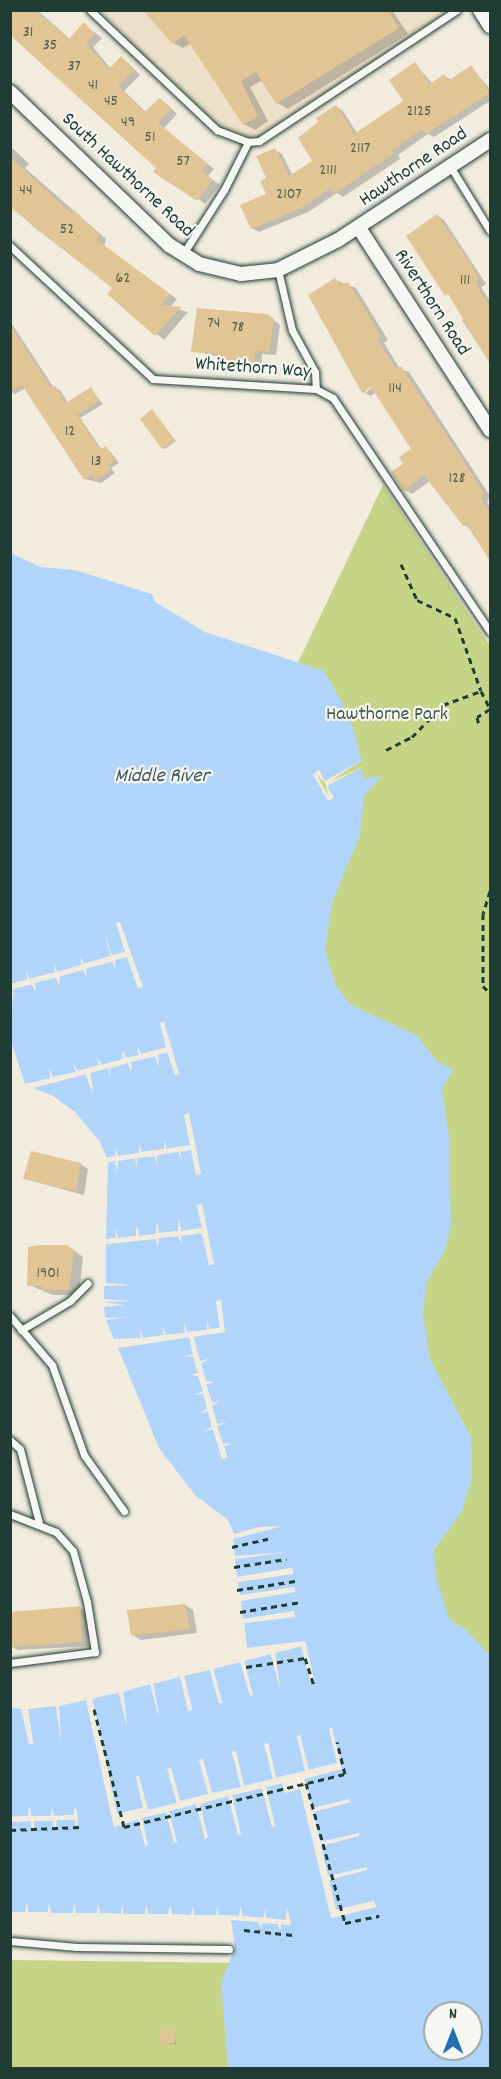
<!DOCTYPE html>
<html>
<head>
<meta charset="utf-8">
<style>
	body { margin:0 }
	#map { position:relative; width:501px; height:2079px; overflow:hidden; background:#f2ecdf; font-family:Dekko,sans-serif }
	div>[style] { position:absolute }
	.built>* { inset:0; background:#ede0c9 }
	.green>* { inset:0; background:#c6d488 }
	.water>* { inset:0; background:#b1d5fa }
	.pier>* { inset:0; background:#f2ecdf }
	.shadow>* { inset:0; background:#0003 }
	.building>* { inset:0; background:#e1c595 }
	.path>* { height:3px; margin-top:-1.5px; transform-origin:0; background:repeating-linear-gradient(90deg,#1f3d34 0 6px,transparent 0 10.5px) }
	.roads { filter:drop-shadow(0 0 2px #1f3d34) drop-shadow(0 0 2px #1f3d34) }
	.lane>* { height:7px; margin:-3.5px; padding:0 3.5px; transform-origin:3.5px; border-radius:3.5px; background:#f6f6f2 }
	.street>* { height:14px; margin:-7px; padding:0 7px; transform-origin:7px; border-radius:7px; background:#f6f6f2 }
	span { translate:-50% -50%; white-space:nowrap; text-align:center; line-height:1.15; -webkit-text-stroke:4.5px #f6f6f2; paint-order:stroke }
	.number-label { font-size:16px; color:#505f4c }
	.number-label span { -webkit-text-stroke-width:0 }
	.street-label { font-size:20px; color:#1f3d34 }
	.park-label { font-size:20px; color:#405b45 }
	.water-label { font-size:21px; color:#3c5b5c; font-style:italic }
	.frame { position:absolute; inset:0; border:12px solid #1f3d34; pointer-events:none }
	.north { position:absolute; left:423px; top:2001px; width:60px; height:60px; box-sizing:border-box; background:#f6f6f2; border:2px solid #a0aca6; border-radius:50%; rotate:0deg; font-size:16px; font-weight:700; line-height:24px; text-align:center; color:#1f3d34 }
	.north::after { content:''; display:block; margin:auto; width:21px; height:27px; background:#1f6fb2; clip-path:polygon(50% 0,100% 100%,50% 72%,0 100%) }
</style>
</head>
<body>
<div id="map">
	<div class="built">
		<div style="clip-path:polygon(100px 11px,457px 11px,259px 141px,225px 136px)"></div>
	</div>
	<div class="green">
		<div style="clip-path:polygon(383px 485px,490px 646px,490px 1681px,433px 1631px,327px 1000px,272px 717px)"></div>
		<div style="clip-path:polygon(11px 1960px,246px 1963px,253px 2068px,11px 2068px)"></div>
	</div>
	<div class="water">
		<div style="clip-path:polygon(evenodd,11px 553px,40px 567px,75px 570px,152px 594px,155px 602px,205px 632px,324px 671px,344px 706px,338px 716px,351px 722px,362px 761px,325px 781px,319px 771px,313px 774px,328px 801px,333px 798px,327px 786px,362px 768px,363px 779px,382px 776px,364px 796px,360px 835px,332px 903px,325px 950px,336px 986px,351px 1005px,416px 1035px,436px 1060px,453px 1070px,442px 1089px,449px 1138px,451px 1226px,445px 1250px,426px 1284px,423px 1317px,430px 1359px,471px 1437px,472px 1479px,462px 1511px,434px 1550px,436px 1578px,450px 1620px,465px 1629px,490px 1655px,490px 2068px,228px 2068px,221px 1983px,235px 1948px,231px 1920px,259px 1922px,261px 1926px,261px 1922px,278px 1924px,281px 1929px,281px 1924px,290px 1925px,288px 1909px,286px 1920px,266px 1918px,266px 1909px,263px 1918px,242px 1916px,241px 1908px,239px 1916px,218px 1915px,217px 1910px,216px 1915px,194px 1915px,193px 1909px,191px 1915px,171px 1914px,170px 1905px,169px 1914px,148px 1914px,146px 1905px,145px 1914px,123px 1914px,122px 1905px,121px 1914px,100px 1913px,99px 1907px,97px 1913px,75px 1913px,74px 1904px,73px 1913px,51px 1913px,49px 1904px,48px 1912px,28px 1912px,26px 1904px,26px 1912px,11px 1912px,11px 1822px,31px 1821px,33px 1831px,34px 1821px,54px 1820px,54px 1830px,57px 1820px,75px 1820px,77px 1829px,78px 1816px,75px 1806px,74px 1815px,53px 1816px,52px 1811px,51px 1816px,31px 1816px,30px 1806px,29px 1816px,11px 1817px,11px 1708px,21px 1709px,29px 1744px,33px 1743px,28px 1709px,56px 1706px,61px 1742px,59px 1706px,86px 1700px,114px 1827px,138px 1819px,148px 1846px,141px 1818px,166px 1812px,174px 1842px,177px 1842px,169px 1811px,197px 1804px,206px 1839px,200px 1803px,229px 1796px,239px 1835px,232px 1795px,262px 1788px,272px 1826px,275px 1826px,266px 1787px,283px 1783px,285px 1792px,300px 1788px,331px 1918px,376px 1907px,374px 1901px,336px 1910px,329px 1880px,367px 1869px,328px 1876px,321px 1846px,359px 1835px,320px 1842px,313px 1812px,351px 1802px,312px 1808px,304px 1778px,342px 1769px,329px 1729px,338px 1763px,308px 1770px,300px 1735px,297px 1736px,306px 1771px,276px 1778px,268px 1743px,265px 1744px,273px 1779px,244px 1786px,235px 1751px,232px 1752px,241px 1787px,212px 1794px,202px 1759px,209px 1794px,180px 1801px,171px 1768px,168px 1769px,177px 1803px,148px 1810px,136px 1776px,143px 1808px,117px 1814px,92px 1698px,119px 1693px,127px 1726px,123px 1692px,150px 1684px,160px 1718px,153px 1684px,180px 1677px,189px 1711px,192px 1709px,184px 1676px,210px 1670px,219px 1703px,222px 1702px,213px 1669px,241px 1662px,250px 1696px,244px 1661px,271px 1654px,280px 1688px,275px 1653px,302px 1646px,310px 1681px,314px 1680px,305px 1641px,247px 1648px,244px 1623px,294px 1617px,294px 1612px,243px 1619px,240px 1601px,295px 1591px,294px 1587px,240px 1595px,238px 1582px,293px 1573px,292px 1568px,237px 1577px,235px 1559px,287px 1552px,235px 1556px,233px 1539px,283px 1526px,260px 1527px,234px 1534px,228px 1520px,195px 1495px,159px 1448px,118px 1348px,189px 1337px,193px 1354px,186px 1356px,193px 1356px,198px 1373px,191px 1375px,198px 1375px,203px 1391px,196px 1395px,203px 1393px,208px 1409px,200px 1413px,208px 1411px,212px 1427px,206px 1431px,213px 1429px,222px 1458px,227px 1457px,224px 1446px,232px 1443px,223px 1444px,217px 1426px,226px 1423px,217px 1424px,212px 1405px,219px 1401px,212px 1403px,206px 1384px,214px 1382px,206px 1382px,201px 1363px,209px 1359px,200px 1361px,193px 1336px,225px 1332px,216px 1301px,220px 1328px,209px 1329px,207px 1321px,207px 1330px,187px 1332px,184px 1324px,185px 1333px,165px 1335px,162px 1326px,164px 1335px,143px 1338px,140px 1329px,141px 1338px,114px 1339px,106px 1320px,126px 1317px,106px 1318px,105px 1315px,104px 1307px,124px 1305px,104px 1302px,132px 1301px,104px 1299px,104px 1286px,132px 1285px,106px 1283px,106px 1244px,157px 1238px,158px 1246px,159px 1238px,178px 1236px,181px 1244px,180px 1236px,203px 1233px,209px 1265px,214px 1264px,197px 1206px,202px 1228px,181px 1231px,179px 1219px,179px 1231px,159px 1233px,156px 1222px,157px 1234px,138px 1236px,136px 1225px,136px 1236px,118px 1238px,115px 1228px,116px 1238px,106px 1239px,108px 1162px,115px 1161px,118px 1170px,117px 1161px,135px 1158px,137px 1168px,137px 1158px,155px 1156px,157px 1165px,157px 1155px,178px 1151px,182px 1160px,180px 1151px,191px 1150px,196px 1175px,200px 1174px,184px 1115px,191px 1145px,166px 1149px,165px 1140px,164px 1149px,141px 1152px,139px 1144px,139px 1153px,118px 1156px,115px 1148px,116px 1156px,107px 1158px,100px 1142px,75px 1112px,53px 1096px,33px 1088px,86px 1074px,94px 1093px,90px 1073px,108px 1068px,110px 1076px,110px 1068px,128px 1063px,133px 1071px,130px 1062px,156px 1056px,159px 1067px,157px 1054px,168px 1052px,175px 1075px,164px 1022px,160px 1023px,167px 1047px,141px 1054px,137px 1046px,140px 1055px,125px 1058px,121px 1051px,123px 1059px,101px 1065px,97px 1057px,99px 1065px,78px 1071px,73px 1063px,76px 1072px,53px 1077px,49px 1069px,51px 1078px,25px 1084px,11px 1041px,13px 989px,33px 984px,36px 992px,35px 983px,57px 977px,60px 986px,59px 977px,84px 969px,87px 978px,85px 969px,113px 961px,115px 969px,114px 960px,127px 956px,138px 988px,143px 987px,116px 923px,126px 952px,112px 956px,105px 935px,111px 956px,83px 964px,79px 957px,82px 965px,57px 972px,54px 963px,55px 972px,29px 979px,27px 972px,28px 979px,11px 984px,11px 553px,435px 2013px,471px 2013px,471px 2049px,435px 2049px,435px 2013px)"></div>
	</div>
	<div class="pier">
		<div style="clip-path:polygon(364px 759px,326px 784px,317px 775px,329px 797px,325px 784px,364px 766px,327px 786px,334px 798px,328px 801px,313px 774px,319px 770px,325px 781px)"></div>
		<div style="clip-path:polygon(120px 922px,143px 987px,138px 988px,127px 957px,115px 960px,116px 970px,112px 961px,86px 969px,87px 978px,83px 970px,59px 976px,59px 986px,56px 977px,35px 983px,35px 992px,32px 984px,13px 989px,14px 998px,11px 984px,28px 980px,26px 972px,30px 979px,55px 972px,54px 963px,57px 972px,81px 965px,81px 956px,84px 964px,111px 956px,105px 935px,112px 955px,125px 952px,116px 923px)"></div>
		<div style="clip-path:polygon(164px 1022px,179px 1074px,175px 1075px,167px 1052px,158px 1055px,159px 1067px,155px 1056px,131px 1062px,131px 1072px,128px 1063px,110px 1068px,110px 1076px,108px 1068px,90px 1073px,92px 1093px,86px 1074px,33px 1088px,25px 1084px,51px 1078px,49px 1069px,53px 1077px,76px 1072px,73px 1063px,78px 1071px,99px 1065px,97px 1057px,102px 1065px,123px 1059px,123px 1050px,126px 1058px,139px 1055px,137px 1046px,141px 1054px,166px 1048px,160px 1023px)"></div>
		<div style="clip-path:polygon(189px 1113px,201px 1174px,196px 1175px,191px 1150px,180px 1152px,182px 1161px,178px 1152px,157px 1155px,157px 1165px,155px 1156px,137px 1158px,137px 1168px,135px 1158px,118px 1161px,117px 1171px,115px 1161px,108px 1162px,107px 1158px,116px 1156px,115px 1148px,118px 1156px,139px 1153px,140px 1144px,141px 1152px,164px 1149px,165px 1140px,166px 1149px,190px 1145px,184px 1115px)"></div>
		<div style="clip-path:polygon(202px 1204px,214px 1264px,209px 1265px,202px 1233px,181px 1236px,182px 1244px,178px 1236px,159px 1238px,158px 1247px,156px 1239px,106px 1244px,106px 1239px,116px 1238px,115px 1227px,118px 1238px,136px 1236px,137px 1225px,139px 1236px,156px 1234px,157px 1222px,159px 1233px,178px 1231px,179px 1219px,181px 1231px,202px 1228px,197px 1205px)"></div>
		<div style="clip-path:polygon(221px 1300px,225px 1332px,193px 1337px,200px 1361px,209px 1359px,201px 1363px,206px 1381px,214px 1382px,206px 1384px,212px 1403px,219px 1401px,212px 1406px,217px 1424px,227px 1423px,217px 1426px,223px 1444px,232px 1444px,224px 1446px,227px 1457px,222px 1459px,213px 1429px,205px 1431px,212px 1427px,208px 1411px,200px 1413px,207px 1409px,203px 1393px,195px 1395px,203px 1391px,198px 1376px,190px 1375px,198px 1373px,193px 1356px,185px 1357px,193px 1354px,189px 1337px,118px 1348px,122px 1343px,114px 1339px,141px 1338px,140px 1329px,143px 1338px,164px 1335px,162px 1326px,166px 1335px,185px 1333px,184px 1323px,187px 1332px,207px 1330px,207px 1321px,209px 1329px,220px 1328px,216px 1301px)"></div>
		<div style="clip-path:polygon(292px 1568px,293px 1574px,238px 1582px,237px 1577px)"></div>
		<div style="clip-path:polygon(295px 1587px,295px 1592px,241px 1601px,243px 1619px,294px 1611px,295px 1617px,244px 1623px,247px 1648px,305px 1641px,314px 1680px,310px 1681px,301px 1646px,275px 1653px,280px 1688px,271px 1654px,244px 1660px,253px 1695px,250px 1696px,240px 1661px,213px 1668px,222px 1703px,219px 1703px,210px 1670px,184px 1675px,192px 1710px,188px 1711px,180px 1676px,153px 1683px,159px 1718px,150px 1684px,123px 1691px,127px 1726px,118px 1691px,92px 1699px,117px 1814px,143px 1808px,136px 1776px,139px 1776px,148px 1810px,177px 1803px,167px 1769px,171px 1768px,180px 1801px,208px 1794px,199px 1760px,203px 1759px,212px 1793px,241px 1787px,232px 1752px,236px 1751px,244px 1786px,273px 1779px,264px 1744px,268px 1743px,276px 1778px,305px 1771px,297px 1736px,300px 1735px,309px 1770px,337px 1763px,329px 1729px,332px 1727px,342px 1769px,304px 1779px,312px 1808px,350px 1799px,351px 1802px,313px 1812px,320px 1842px,359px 1833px,359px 1836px,321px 1846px,328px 1876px,367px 1867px,367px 1870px,329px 1880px,336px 1910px,374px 1901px,376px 1907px,332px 1918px,300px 1789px,285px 1793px,282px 1783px,266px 1787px,275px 1826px,272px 1827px,262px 1788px,232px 1795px,241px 1834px,238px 1835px,228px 1796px,200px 1804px,208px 1838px,205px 1839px,196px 1804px,169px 1811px,174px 1843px,166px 1812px,142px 1818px,148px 1846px,145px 1846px,138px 1819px,114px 1827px,86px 1700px,28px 1709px,33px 1744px,29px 1744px,21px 1704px,28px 1734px,26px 1706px,88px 1698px,116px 1823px,282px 1780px,287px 1789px,302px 1786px,334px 1914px,372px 1905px,334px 1912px,301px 1779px,303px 1775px,339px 1766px,148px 1813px,114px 1815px,90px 1696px,293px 1645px,245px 1650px,237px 1596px)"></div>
		<div style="clip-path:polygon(29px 1806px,31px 1816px,51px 1816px,52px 1807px,54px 1816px,74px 1815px,75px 1806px,77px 1830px,75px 1820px,57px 1820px,54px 1831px,53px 1821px,34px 1821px,33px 1831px,30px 1821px,11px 1822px,11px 1832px,11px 1817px,28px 1816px)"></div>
		<div style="clip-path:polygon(27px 1903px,28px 1912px,48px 1912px,49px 1903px,51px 1913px,73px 1913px,74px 1904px,76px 1913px,97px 1913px,98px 1904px,100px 1913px,121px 1914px,123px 1905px,123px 1914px,145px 1914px,147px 1905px,148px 1914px,168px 1914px,170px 1905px,172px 1914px,191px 1915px,193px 1906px,194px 1915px,216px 1915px,217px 1905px,218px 1915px,239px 1916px,241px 1907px,242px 1916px,263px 1918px,266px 1909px,266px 1918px,286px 1920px,287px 1908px,291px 1925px,281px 1924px,280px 1931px,278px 1924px,262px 1923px,261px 1929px,259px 1922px,217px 1918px,10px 1915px,25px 1912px)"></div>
	</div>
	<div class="shadow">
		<div style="clip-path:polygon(10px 10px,37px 10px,71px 40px,84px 24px,102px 38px,93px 47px,111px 69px,121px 58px,128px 63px,140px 75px,124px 91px,146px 112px,160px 99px,167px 104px,177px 114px,164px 128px,214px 169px,208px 176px,220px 185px,205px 204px,158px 168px)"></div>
		<div style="clip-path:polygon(145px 10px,392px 10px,408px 34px,288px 109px,278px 103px,263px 80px,250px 87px,268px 121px,255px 130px,244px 124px,191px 43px,183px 48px,173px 43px)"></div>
		<div style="clip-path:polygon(415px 64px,433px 84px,444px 76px,452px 80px,471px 67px,490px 89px,490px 101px,434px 137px,428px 134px,398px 155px,400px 159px,343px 197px,337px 193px,308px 212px,259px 232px,252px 228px,268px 195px,275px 150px,282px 154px,293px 176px,314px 162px,336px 107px,343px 111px,357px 133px,405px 102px)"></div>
		<div style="clip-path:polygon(10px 146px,29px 164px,25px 168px,106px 239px,104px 246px,177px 299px,170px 307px,188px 312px,164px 340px,109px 294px,114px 288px,35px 228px,10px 205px)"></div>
		<div style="clip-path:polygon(437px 215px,444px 220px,486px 284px,481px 287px,490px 301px,490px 363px,462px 320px,465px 318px)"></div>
		<div style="clip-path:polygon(evenodd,335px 280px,356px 288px,388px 340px,384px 343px,400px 369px,409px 372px,490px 496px,487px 502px,490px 508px,490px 561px,471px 529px,464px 525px,430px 481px,412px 494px,405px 490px,405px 464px,413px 449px,376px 392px,371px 396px,363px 392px,335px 280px,378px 384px,365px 393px,365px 389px,378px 384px)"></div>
		<div style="clip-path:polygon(267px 315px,280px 325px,276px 355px,262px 354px,261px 374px,226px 371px,219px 367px,220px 357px,193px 351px)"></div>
		<div style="clip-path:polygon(10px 321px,54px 388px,60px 390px,68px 403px,91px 389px,103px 404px,80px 418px,102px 450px,110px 451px,119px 463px,111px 468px,115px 473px,101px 483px,85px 479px,26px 388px,15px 394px,10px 391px)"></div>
		<div style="clip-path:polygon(152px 411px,176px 441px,165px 449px,163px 448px)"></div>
		<div style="clip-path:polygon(80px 1164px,88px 1169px,84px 1195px,25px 1179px)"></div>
		<div style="clip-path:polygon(68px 1246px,83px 1257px,79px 1295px,53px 1295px,29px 1285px,29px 1249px)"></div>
		<div style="clip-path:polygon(185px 1605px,193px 1610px,197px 1633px,141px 1640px,133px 1635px)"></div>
		<div style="clip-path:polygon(79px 1608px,87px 1612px,89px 1646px,18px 1650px,10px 1646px)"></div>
		<div style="clip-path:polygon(174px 2031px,176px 2044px,162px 2043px)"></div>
	</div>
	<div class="building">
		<div style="clip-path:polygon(10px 10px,35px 10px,69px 39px,84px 22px,95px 34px,86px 43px,109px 69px,121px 56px,134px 70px,118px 86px,145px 112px,159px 98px,171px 109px,158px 123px,208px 164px,202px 171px,213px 180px,197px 201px,153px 172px,156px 168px,10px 35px)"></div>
		<div style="clip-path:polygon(143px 10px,388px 10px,399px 28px,276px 104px,256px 72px,241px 81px,258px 116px,243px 125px,184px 35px,172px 44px)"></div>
		<div style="clip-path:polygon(415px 62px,430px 84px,444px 74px,448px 81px,471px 65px,490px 93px,426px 134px,422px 129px,391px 151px,393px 154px,334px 194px,331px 188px,301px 208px,251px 229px,240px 205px,266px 194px,260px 181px,266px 178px,256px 156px,275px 148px,289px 176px,312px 161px,298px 138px,318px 122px,316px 118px,336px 105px,354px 134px,403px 101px,389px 80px)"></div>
		<div style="clip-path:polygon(10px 157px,71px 213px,74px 210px,99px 234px,97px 240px,170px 294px,161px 305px,181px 307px,155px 336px,107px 294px,112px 288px,10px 207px)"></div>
		<div style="clip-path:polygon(437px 214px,473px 267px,479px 279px,475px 282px,490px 307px,490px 364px,448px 294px,445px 296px,406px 236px)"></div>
		<div style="clip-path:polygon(335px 278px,340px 285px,348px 282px,381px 336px,377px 339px,396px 369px,401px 366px,485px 494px,480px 498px,490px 513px,490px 560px,466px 524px,463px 526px,424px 475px,404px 491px,391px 472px,403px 464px,399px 457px,411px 449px,371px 387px,362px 393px,308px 295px)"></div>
		<div style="clip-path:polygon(197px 308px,267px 314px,274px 319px,269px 352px,255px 351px,254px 370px,217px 367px,218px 354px,191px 352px)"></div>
		<div style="clip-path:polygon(10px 324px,51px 388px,55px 386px,66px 403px,91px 387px,99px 401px,77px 415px,100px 450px,106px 446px,115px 460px,108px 465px,111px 470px,95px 481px,91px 475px,84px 480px,22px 385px,10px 392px)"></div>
		<div style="clip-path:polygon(152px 409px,175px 440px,162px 449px,140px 419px)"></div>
		<div style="clip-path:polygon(31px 1151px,81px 1163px,76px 1191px,23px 1179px)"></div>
		<div style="clip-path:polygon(41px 1245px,68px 1245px,68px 1249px,74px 1249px,69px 1290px,42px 1290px,42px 1286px,27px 1286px,28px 1247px)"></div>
		<div style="clip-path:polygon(185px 1604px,190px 1629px,131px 1636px,127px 1610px)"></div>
		<div style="clip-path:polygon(80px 1606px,82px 1642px,10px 1647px,10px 1612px)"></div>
		<div style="clip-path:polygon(174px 2029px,175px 2043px,160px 2044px,160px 2030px)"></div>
	</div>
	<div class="path">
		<div style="left:401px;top:564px;width:39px;rotate:66deg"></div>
		<div style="left:417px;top:600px;width:42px;rotate:25.3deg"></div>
		<div style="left:455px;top:618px;width:77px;rotate:70.4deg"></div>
		<div style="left:386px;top:750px;width:29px;rotate:-27deg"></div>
		<div style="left:412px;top:737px;width:45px;rotate:-45.9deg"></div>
		<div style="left:443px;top:705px;width:40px;rotate:-20.2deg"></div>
		<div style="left:481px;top:691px;width:20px;rotate:63deg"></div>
		<div style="left:490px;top:709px;width:15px;rotate:148deg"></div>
		<div style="left:477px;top:717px;width:8px;rotate:76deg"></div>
		<div style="left:490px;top:891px;width:24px;rotate:107deg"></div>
		<div style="left:483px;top:914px;width:72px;rotate:90deg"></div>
		<div style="left:483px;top:986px;width:10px;rotate:45deg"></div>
		<div style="left:232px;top:1547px;width:37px;rotate:-13deg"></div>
		<div style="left:234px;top:1567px;width:53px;rotate:-8.7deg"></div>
		<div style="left:237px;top:1590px;width:59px;rotate:-8.8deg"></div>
		<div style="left:240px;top:1612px;width:62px;rotate:-9.3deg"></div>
		<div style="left:246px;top:1667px;width:60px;rotate:-8.7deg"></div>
		<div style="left:305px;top:1658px;width:29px;rotate:72deg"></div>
		<div style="left:94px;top:1709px;width:122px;rotate:75.7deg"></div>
		<div style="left:124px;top:1827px;width:227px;rotate:-13.5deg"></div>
		<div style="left:345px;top:1774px;width:33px;rotate:-104deg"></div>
		<div style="left:306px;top:1783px;width:145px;rotate:74.4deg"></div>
		<div style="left:345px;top:1923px;width:35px;rotate:-12deg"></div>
		<div style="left:10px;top:1830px;width:71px;rotate:-2.4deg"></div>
		<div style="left:244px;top:1930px;width:49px;rotate:5.8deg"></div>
	</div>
	<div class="roads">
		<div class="lane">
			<div style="left:90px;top:10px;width:175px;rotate:43.4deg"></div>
			<div style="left:217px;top:130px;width:33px;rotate:21deg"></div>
			<div style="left:248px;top:142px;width:11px;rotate:-5deg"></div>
			<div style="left:259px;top:141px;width:237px;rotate:-33.5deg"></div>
			<div style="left:450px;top:166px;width:76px;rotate:58.4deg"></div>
			<div style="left:10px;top:246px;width:195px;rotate:42.9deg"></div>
			<div style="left:153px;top:379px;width:163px;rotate:3.5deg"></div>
			<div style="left:316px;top:389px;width:19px;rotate:28deg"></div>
			<div style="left:333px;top:398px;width:282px;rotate:56.1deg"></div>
			<div style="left:183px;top:254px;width:76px;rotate:-57.4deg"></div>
			<div style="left:224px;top:190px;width:54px;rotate:-63.4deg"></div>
			<div style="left:278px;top:270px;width:62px;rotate:76.9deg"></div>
			<div style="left:292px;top:330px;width:48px;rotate:61.3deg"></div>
			<div style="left:315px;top:372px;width:17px;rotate:87deg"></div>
			<div style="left:10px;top:1316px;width:65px;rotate:49.4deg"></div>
			<div style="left:52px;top:1365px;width:96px;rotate:70.4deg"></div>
			<div style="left:84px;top:1455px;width:69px;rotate:54.5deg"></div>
			<div style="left:21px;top:1330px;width:57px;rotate:-30.6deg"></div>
			<div style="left:70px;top:1301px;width:25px;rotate:-45deg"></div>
			<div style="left:10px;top:1440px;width:13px;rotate:42deg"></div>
			<div style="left:20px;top:1449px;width:76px;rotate:75.6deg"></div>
			<div style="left:10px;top:1514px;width:49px;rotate:21.4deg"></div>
			<div style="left:56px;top:1532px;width:25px;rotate:48deg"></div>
			<div style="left:73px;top:1551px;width:53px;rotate:74.6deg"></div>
			<div style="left:87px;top:1602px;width:51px;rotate:80.9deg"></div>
			<div style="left:95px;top:1652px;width:86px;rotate:172.6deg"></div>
			<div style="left:10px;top:1941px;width:67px;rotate:5.1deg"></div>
			<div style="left:77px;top:1947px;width:152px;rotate:0.8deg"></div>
		</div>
		<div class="street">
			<div style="left:480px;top:10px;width:19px;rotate:58deg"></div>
			<div style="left:10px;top:92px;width:221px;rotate:43.9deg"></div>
			<div style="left:169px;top:245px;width:36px;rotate:32deg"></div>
			<div style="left:199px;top:264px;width:43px;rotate:13.4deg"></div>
			<div style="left:241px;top:274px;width:37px;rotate:-6deg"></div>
			<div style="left:278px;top:270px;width:67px;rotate:-26.6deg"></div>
			<div style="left:338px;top:240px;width:182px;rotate:-33.3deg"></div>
			<div style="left:359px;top:228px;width:241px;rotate:57deg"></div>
		</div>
	</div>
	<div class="number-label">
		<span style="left:28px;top:33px">31</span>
		<span style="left:50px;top:46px">35</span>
		<span style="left:74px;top:67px">37</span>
		<span style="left:93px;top:86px">41</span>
		<span style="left:111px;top:102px">45</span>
		<span style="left:419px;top:112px">2125</span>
		<span style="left:128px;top:123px">49</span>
		<span style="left:150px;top:138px">51</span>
		<span style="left:360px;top:149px">2117</span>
		<span style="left:183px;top:162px">57</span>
		<span style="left:328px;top:171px">2111</span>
		<span style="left:26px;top:191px">44</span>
		<span style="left:289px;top:195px">2107</span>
		<span style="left:67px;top:230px">52</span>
		<span style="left:123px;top:279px">62</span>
		<span style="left:465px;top:281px">111</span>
		<span style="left:214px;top:324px">74</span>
		<span style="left:238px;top:328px">78</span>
		<span style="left:395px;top:389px">114</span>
		<span style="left:70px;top:432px">12</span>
		<span style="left:96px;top:462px">13</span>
		<span style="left:457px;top:479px">128</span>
		<span style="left:48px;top:1274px">1901</span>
	</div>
	<div class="street-label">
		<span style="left:414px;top:168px;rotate:-34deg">Hawthorne Road</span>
		<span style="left:127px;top:176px;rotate:43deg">South Hawthorne Road</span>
		<span style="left:431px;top:303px;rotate:57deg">Riverthorn Road</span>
		<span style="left:253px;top:369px;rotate:4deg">Whitethorn Way</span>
	</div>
	<div class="park-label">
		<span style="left:387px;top:715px">Hawthorne Park</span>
	</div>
	<div class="water-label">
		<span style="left:162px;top:777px">Middle River</span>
	</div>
	<div class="frame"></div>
	<div class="north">N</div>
</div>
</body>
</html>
